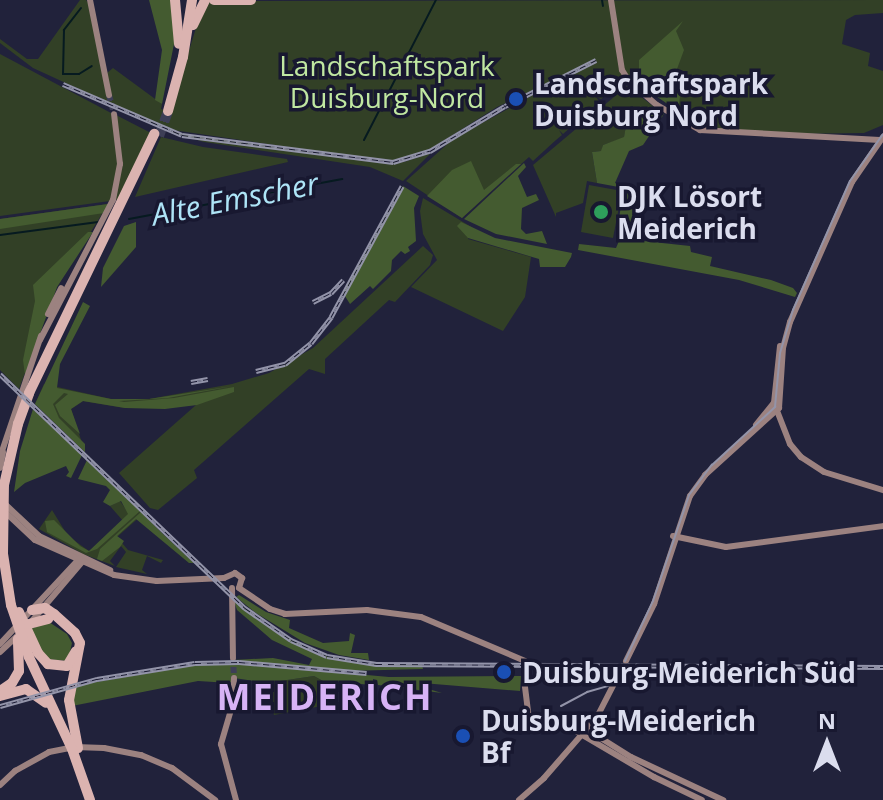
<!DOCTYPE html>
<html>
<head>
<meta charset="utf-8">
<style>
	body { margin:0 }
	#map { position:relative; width:883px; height:800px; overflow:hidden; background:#21223b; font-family:"Open Sans",sans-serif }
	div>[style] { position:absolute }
	.green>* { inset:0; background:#324026 }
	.forest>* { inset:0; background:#445b30 }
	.stream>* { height:2px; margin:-1px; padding:0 1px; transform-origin:1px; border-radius:1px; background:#061a20 }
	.secondary-tunnel>* { height:6px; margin-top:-3px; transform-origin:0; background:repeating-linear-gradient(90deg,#3d3e56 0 6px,transparent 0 9px) }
	.highway-tunnel>* { height:10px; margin-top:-5px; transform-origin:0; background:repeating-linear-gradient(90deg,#3d3e56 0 10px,transparent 0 15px) }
	.secondary>* { height:6px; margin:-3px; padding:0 3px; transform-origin:3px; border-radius:3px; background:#9c8280 }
	.highway>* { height:10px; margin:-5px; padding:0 5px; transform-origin:5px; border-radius:5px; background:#dbb3b0 }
	.tram>* { height:2px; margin:-1px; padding:0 1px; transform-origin:1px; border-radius:1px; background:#9394a9 }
	.rail>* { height:5px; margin-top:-2.5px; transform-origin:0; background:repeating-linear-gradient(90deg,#181830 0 6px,#9394a9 0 12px); box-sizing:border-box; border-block:2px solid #9394a9 }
	.dots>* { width:22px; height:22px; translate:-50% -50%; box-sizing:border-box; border:4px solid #181830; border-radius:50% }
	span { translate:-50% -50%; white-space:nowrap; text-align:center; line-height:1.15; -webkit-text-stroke:7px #181830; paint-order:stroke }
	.park-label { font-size:28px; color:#c0e7a1 }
	.poi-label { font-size:28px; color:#dbddee; font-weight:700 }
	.left { translate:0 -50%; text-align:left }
	.water-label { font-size:30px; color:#aee5f7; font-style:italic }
	.district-label { font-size:36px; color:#d7b3f6; font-weight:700; letter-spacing:2px }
	.north { position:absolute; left:787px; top:704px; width:80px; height:80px; -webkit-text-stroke:6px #181830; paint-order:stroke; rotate:0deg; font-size:22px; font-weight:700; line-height:32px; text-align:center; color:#dbddee }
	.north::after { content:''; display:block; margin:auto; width:28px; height:36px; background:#dbddee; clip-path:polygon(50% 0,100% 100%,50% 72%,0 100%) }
</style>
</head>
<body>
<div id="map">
	<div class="green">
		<div style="clip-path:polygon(80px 0,86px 0,90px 5px,107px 73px,113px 68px,162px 104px,161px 109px,170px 112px,200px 15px,207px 1px,883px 0,883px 13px,855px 15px,846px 20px,842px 44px,870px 53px,868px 66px,883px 71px,883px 125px,864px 133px,786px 134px,708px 128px,629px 79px,601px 99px,596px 97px,599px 101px,589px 111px,563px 134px,559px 130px,562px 135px,556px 140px,533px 161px,529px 157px,462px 218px,406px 181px,453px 139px,597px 60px,497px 107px,429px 150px,404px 159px,383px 161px,166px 129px,33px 68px,0 43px,0 39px,27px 59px,38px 59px)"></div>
		<div style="clip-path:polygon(0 54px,111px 113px,118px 147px,118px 173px,110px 201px,0 216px)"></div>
		<div style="clip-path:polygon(627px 86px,658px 110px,629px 110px,624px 138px,603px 145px,602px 151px,592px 152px,597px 183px,587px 181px,583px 203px,556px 213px,556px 217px,533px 165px)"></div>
		<div style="clip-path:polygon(116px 115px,151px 133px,120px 199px,115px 200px,122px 163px)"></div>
		<div style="clip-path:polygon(167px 131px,383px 163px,404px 162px,431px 153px,403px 181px,370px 167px,204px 142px)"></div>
		<div style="clip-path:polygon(161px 137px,203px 147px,287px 159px,288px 162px,135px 197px)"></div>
		<div style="clip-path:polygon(589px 185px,622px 191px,613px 238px,581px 232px)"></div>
		<div style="clip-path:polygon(423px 198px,473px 228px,468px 239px,531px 257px,525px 297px,503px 331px,411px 287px,437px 260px,423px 234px,420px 211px)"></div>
		<div style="clip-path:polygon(108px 204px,57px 287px,19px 389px,0 370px,0 219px)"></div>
		<div style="clip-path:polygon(423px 246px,433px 255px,430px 265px,395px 302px,389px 300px,325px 359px,325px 374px,309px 369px,194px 470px,197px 478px,158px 510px,150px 508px,119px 473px,196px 405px,125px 408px,83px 401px,71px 409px,85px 452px,35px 404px,44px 384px,111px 399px,149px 399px,232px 384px,269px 373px,313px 348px)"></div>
		<div style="clip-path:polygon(120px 501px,127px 511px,136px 507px,143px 514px,117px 537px,128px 550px,163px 560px,161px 563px,147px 556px,142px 570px,147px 574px,116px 567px,126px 552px,121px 546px,110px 561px,115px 566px,83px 554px,39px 529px,52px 510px,68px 536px,89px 551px,124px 522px,110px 506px)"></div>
		<div style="clip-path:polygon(314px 676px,323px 681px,327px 705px,274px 715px,264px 688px,267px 683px)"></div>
	</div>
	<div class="forest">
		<div style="clip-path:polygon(149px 0,174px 0,175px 39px,162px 104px,155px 100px,162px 50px)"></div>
		<div style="clip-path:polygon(683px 21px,676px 31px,684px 50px,677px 69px,680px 72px,677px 80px,680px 97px,679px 104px,672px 107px,644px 88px,639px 77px,639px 60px)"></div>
		<div style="clip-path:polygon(629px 110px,658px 110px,664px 114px,643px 145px,629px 151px,615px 183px,638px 193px,634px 240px,690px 246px,691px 252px,712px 257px,710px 266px,771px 280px,793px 288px,797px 293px,795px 297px,739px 280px,578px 250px,579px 244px,616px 248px,622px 234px,619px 218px,624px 188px,597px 183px,592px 152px,601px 151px,603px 145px,624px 137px)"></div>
		<div style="clip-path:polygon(471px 161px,484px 190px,516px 164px,521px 164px,462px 218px,427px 196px,452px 170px)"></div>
		<div style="clip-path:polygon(524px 163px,526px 167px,518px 176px,527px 197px,536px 194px,539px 200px,522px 208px,521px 229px,526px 234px,542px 231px,547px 244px,496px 234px,464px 219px)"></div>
		<div style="clip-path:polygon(403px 186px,419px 196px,414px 208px,416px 241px,408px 247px,410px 251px,405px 254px,401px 251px,392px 260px,391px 271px,373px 289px,370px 286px,350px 304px,343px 293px)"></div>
		<div style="clip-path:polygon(108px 204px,104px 213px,0 229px,0 219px)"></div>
		<div style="clip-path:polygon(136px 222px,136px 247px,101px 287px,103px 268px,124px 226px)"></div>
		<div style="clip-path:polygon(461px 222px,495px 238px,572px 253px,571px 257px,565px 267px,540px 267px,539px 259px,468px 238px,457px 226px)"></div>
		<div style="clip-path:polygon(88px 232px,93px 232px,57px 287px,25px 375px,23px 360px,35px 301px,33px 285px)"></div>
		<div style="clip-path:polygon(83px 302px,90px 306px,60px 364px,57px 388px,111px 399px,149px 399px,233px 386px,168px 398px,119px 401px,124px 402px,174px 398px,234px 387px,234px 392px,197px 405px,165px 409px,125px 408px,83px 401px,71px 409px,80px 434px,60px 416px,55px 405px,68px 394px,64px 393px,53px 404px,59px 418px,85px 444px,85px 452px,35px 404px)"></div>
		<div style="clip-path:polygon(33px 409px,82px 455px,71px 478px,66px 476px,69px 472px,66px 466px,25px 483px,14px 492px,20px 451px)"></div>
		<div style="clip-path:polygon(87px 460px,140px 511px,97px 549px,86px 553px,47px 532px,45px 521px,54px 520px,80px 546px,89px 551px,128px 514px,121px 501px,110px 506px,103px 502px,110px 490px,106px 486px,78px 479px)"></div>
		<div style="clip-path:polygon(141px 512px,163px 534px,194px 563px,189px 563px,136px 519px,117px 536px,124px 541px,120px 547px,102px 561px,97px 559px,100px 549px)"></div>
		<div style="clip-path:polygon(239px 595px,266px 612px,290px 620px,289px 628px,323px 643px,349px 641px,350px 633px,355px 635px,351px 653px,368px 653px,369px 660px,339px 655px,305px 643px,256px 613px,236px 597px)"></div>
		<div style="clip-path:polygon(234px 601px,277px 632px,316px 653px,359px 664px,422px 665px,423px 669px,346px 671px,233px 660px,273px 658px,309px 665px,312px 659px,272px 640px,237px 610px)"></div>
		<div style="clip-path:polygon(49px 622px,67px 634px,72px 643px,68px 661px,45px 659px,30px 629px)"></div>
		<div style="clip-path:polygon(195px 665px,257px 665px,389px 677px,521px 676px,520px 691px,422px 683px,422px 687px,442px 693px,378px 685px,377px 680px,373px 679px,373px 685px,323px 681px,314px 676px,267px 683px,234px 678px,230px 683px,198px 681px,72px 706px,73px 686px)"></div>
	</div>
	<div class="stream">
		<div style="left:602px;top:0;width:6px;rotate:81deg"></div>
		<div style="left:81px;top:8px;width:28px;rotate:128deg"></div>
		<div style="left:64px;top:30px;width:44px;rotate:91.3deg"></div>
		<div style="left:63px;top:74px;width:16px"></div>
		<div style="left:79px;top:74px;width:15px;rotate:-32deg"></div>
		<div style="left:364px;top:140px;width:157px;rotate:-62.8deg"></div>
		<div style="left:129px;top:219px;width:217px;rotate:-10.6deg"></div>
		<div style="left:0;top:235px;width:99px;rotate:-7.6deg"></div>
	</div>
	<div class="secondary-tunnel">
		<div style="left:109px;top:95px;width:20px;rotate:75deg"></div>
		<div style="left:233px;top:658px;width:20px;rotate:87deg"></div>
		<div style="left:524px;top:679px;width:18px;rotate:-87deg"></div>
	</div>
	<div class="highway-tunnel">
		<div style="left:159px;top:136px;width:27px;rotate:-70deg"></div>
	</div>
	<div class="secondary">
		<div style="left:90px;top:0;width:97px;rotate:78.7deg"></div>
		<div style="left:611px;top:0;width:71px;rotate:81.1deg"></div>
		<div style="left:622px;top:70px;width:13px;rotate:58deg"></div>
		<div style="left:629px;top:81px;width:37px;rotate:41deg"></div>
		<div style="left:657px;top:105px;width:50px;rotate:30.2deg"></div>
		<div style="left:700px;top:130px;width:180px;rotate:3.2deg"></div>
		<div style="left:48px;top:314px;width:29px;rotate:-63deg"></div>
		<div style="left:40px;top:340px;width:158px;rotate:-62.5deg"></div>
		<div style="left:113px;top:200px;width:37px;rotate:-79deg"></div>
		<div style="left:120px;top:164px;width:50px;rotate:-96.8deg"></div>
		<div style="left:780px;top:346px;width:57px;rotate:96deg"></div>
		<div style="left:774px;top:403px;width:44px;rotate:68.7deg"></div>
		<div style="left:790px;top:444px;width:17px;rotate:50deg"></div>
		<div style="left:801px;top:457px;width:27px;rotate:33deg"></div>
		<div style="left:824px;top:472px;width:62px;rotate:17deg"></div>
		<div style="left:756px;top:425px;width:28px;rotate:-51deg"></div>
		<div style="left:0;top:457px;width:128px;rotate:-71.3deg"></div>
		<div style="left:0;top:468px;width:16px;rotate:-79deg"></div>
		<div style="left:6px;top:505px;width:45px;rotate:43.2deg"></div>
		<div style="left:39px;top:536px;width:79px;rotate:25.6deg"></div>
		<div style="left:4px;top:511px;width:42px;rotate:43.1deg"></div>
		<div style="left:35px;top:540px;width:86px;rotate:23.9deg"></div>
		<div style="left:114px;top:575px;width:43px;rotate:7.9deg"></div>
		<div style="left:157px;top:581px;width:67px;rotate:-2.6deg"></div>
		<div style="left:224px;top:578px;width:12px;rotate:-24deg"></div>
		<div style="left:235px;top:573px;width:9px;rotate:36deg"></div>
		<div style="left:242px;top:578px;width:10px;rotate:107deg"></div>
		<div style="left:673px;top:536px;width:54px;rotate:11.7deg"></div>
		<div style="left:726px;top:547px;width:158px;rotate:-7.6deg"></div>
		<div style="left:232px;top:588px;width:70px;rotate:89.2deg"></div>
		<div style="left:239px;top:588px;width:37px;rotate:34deg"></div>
		<div style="left:270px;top:609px;width:16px;rotate:18deg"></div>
		<div style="left:285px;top:614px;width:82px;rotate:-2.8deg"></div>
		<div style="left:367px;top:610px;width:54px;rotate:7.4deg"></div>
		<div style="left:421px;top:617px;width:113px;rotate:22.9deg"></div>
		<div style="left:31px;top:622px;width:80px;rotate:-49.6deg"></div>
		<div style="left:0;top:644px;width:117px;rotate:-47.1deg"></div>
		<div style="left:0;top:652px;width:25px;rotate:-43deg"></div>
		<div style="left:626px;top:661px;width:64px;rotate:-63.8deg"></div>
		<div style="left:654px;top:604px;width:114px;rotate:-71.6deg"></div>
		<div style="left:690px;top:496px;width:26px;rotate:-54deg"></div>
		<div style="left:705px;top:475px;width:100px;rotate:-42.2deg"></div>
		<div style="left:779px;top:408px;width:60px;rotate:-86.2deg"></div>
		<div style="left:783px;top:348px;width:27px;rotate:-75deg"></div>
		<div style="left:790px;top:322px;width:153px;rotate:-66.1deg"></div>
		<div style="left:852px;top:182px;width:55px;rotate:-55.4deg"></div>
		<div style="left:234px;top:678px;width:25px;rotate:92deg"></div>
		<div style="left:233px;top:703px;width:43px;rotate:106.3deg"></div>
		<div style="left:221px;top:744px;width:58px;rotate:75deg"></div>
		<div style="left:524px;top:679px;width:48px;rotate:82.9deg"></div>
		<div style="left:530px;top:727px;width:37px;rotate:-2deg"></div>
		<div style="left:567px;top:726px;width:101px;rotate:30.4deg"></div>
		<div style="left:654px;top:777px;width:53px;rotate:25.6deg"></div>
		<div style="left:528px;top:720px;width:10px;rotate:24deg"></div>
		<div style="left:537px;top:724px;width:57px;rotate:-5deg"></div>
		<div style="left:572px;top:720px;width:70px;rotate:32.1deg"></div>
		<div style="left:631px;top:757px;width:102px;rotate:25.1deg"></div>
		<div style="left:0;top:785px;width:21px;rotate:-43deg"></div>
		<div style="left:15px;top:771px;width:39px;rotate:-29deg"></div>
		<div style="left:49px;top:752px;width:26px;rotate:-11deg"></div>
		<div style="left:75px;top:747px;width:29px;rotate:2deg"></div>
		<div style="left:104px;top:748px;width:38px;rotate:11deg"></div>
		<div style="left:141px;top:755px;width:34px;rotate:23deg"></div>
		<div style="left:172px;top:768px;width:54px;rotate:36.7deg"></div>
		<div style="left:519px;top:800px;width:33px;rotate:-41deg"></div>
		<div style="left:544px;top:778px;width:81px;rotate:-49deg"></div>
		<div style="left:597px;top:717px;width:53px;rotate:-62.9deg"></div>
	</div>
	<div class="highway">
		<div style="left:175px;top:0;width:44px;rotate:84.8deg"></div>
		<div style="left:214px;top:0;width:37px"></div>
		<div style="left:193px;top:25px;width:28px;rotate:-64deg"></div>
		<div style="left:168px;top:111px;width:56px;rotate:-74.5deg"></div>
		<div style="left:183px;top:57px;width:58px;rotate:-81deg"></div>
		<div style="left:32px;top:610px;width:13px;rotate:-9deg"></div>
		<div style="left:45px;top:608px;width:11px;rotate:34deg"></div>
		<div style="left:54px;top:614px;width:28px;rotate:42deg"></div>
		<div style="left:75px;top:633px;width:11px;rotate:63deg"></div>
		<div style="left:80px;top:643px;width:58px;rotate:100.9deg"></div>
		<div style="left:69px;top:700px;width:49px;rotate:79.4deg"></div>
		<div style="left:19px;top:612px;width:45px;rotate:65.1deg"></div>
		<div style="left:38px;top:653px;width:15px;rotate:48deg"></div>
		<div style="left:48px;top:664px;width:19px;rotate:6deg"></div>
		<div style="left:67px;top:666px;width:17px;rotate:-59deg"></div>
		<div style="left:29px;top:624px;width:20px;rotate:-15deg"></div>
		<div style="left:0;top:691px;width:14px;rotate:-34deg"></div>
		<div style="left:12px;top:683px;width:14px;rotate:-60deg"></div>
		<div style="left:19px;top:671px;width:32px;rotate:-92deg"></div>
		<div style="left:0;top:696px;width:27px;rotate:-15deg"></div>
		<div style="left:26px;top:689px;width:24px;rotate:35deg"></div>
		<div style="left:90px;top:800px;width:54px;rotate:-109.4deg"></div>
		<div style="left:72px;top:749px;width:102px;rotate:-115.1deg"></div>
		<div style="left:29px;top:657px;width:55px;rotate:-109.1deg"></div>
		<div style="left:11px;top:605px;width:52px;rotate:-98.9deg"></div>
		<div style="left:3px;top:554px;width:69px;rotate:-89.2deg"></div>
		<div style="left:4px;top:485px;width:63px;rotate:-77.1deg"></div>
		<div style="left:18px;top:424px;width:33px;rotate:-70deg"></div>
		<div style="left:29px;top:393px;width:288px;rotate:-64.2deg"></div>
	</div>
	<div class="tram">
		<div style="left:625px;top:661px;width:66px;rotate:-65deg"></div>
		<div style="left:653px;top:601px;width:112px;rotate:-71.2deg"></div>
		<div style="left:689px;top:495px;width:38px;rotate:-53deg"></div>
		<div style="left:712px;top:465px;width:86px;rotate:-42.6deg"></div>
		<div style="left:775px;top:407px;width:54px;rotate:-84.7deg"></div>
		<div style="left:780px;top:353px;width:45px;rotate:-73.2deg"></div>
		<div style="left:793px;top:310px;width:141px;rotate:-66.2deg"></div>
		<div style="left:850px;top:181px;width:57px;rotate:-54.9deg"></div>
		<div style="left:561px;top:706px;width:30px;rotate:-28deg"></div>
		<div style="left:587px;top:692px;width:25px;rotate:-16deg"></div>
		<div style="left:611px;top:685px;width:18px;rotate:-52deg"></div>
	</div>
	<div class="rail">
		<div style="left:63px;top:84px;width:129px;rotate:23.2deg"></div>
		<div style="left:182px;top:135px;width:213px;rotate:7.3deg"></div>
		<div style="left:393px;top:162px;width:39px;rotate:-17deg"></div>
		<div style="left:430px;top:151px;width:87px;rotate:-31deg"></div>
		<div style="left:505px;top:106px;width:102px;rotate:-26.8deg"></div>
		<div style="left:313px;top:302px;width:20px;rotate:-27deg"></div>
		<div style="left:331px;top:293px;width:18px;rotate:-47deg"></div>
		<div style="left:256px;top:371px;width:30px;rotate:-14deg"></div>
		<div style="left:285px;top:364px;width:33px;rotate:-39deg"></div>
		<div style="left:311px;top:343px;width:33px;rotate:-52deg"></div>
		<div style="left:331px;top:317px;width:149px;rotate:-61.5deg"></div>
		<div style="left:0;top:374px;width:339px;rotate:43.7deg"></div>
		<div style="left:245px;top:608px;width:56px;rotate:34.8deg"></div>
		<div style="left:291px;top:640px;width:39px;rotate:24deg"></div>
		<div style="left:327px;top:656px;width:50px;rotate:9.3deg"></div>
		<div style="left:376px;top:664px;width:507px;rotate:0.34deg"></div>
		<div style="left:191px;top:382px;width:17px;rotate:-10deg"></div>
		<div style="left:0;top:706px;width:101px;rotate:-15.6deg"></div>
		<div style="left:97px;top:679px;width:99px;rotate:-9.3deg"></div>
		<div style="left:195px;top:663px;width:44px;rotate:-1.3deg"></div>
		<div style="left:239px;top:662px;width:128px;rotate:4.9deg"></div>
	</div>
	<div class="dots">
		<div style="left:516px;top:99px;background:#1a4fb4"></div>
		<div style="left:601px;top:212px;background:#2e9e5b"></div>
		<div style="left:504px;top:672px;background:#1a4fb4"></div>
		<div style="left:463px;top:736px;background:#1a4fb4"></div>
	</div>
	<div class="park-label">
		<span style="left:387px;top:81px">Landschaftspark<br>Duisburg-Nord</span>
	</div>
	<div class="poi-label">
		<span class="left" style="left:534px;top:99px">Landschaftspark<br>Duisburg Nord</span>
		<span class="left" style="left:617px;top:212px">DJK Lösort<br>Meiderich</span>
		<span class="left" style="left:522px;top:672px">Duisburg-Meiderich Süd</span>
		<span class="left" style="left:481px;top:736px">Duisburg-Meiderich<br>Bf</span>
	</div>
	<div class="water-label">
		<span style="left:235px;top:199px;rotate:-11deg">Alte Emscher</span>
	</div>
	<div class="district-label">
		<span style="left:325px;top:697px">MEIDERICH</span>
	</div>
	<div class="north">N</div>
</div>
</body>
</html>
